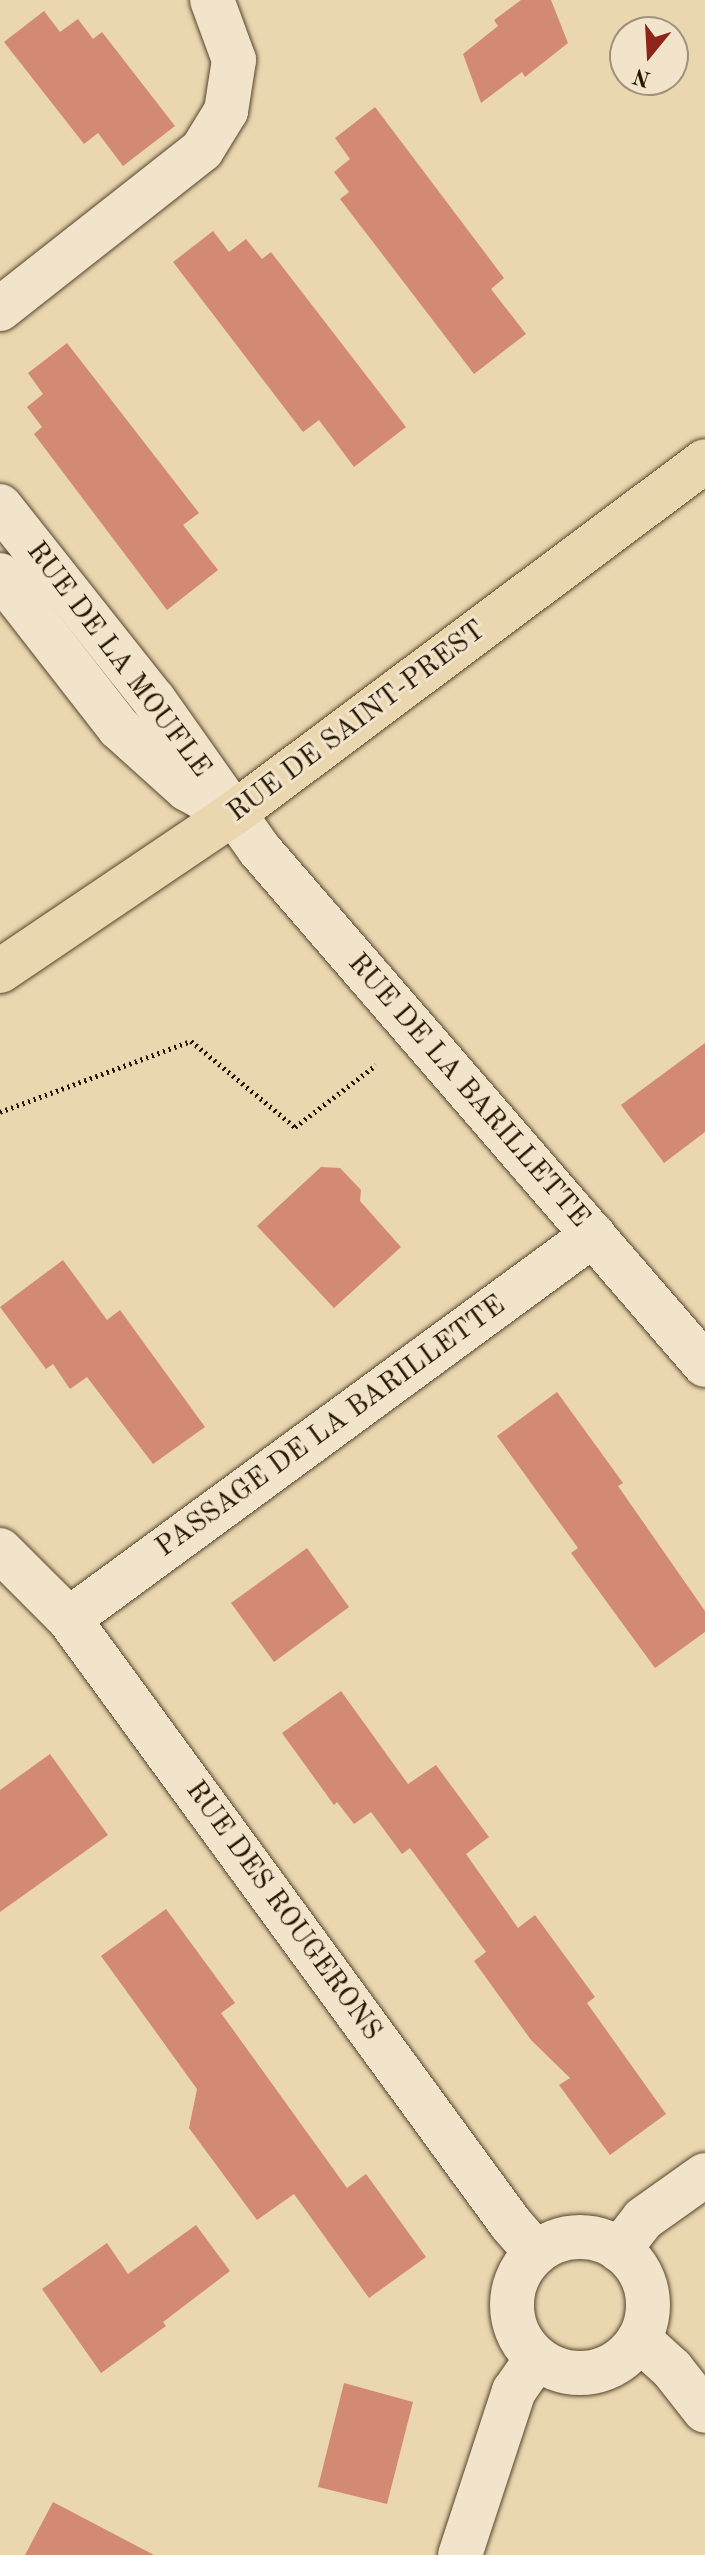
<!DOCTYPE html>
<html>
<head>
<meta charset="utf-8">
<style>
	body { margin:0 }
	#map { position:relative; width:705px; height:2555px; overflow:hidden; background:#ead6af; font-family:"Old Standard TT",serif }
	div>[style] { position:absolute }
	.building>* { inset:0; background:#d38a73 }
	.path>* { height:5px; margin-top:-2.5px; transform-origin:0; background:repeating-linear-gradient(90deg,#251602 0 2px,transparent 0 6px) }
	.roads { filter:drop-shadow(0 0 2px #56462d) drop-shadow(0 0 2px #56462d) }
	.minor>* { height:44px; margin:-22px; padding:0 22px; transform-origin:22px; border-radius:22px; background:#f1e4cb }
	.minor>.ring { margin:-22px; padding:0; box-sizing:content-box; background:none; border:44px solid #f1e4cb; border-radius:50% }
	.major>* { height:44px; margin:-22px; padding:0 22px; transform-origin:22px; border-radius:22px; background:#ead6af }
	span { translate:-50% -50%; white-space:nowrap; text-align:center; line-height:1.15; -webkit-text-stroke:6px #f1e4cb; paint-order:stroke }
	.street-label { font-size:28px; color:#251602 }
	.north { position:absolute; left:609px; top:16px; width:80px; height:80px; box-sizing:border-box; background:#f1e4cb; border:2px solid #9f927b; border-radius:50%; rotate:198deg; font-size:22px; font-weight:700; line-height:32px; text-align:center; color:#251602 }
	.north::after { content:''; display:block; margin:auto; width:28px; height:36px; background:#8f2418; clip-path:polygon(50% 0,100% 100%,50% 72%,0 100%) }
</style>
</head>
<body>
<div id="map">
	<div class="building">
		<div style="clip-path:polygon(521px 0,551px 0,568px 43px,525px 77px,522px 72px,481px 103px,463px 54px,498px 26px,494px 20px)"></div>
		<div style="clip-path:polygon(44px 11px,60px 32px,78px 19px,93px 39px,102px 32px,175px 126px,123px 166px,98px 133px,84px 144px,4px 42px)"></div>
		<div style="clip-path:polygon(375px 107px,504px 278px,491px 289px,526px 334px,474px 374px,340px 199px,349px 192px,334px 172px,350px 159px,335px 138px)"></div>
		<div style="clip-path:polygon(213px 231px,229px 252px,246px 239px,262px 259px,271px 252px,406px 427px,354px 467px,319px 420px,303px 432px,173px 262px)"></div>
		<div style="clip-path:polygon(67px 343px,199px 513px,183px 525px,218px 570px,167px 610px,34px 434px,42px 427px,27px 407px,43px 394px,28px 373px)"></div>
		<div style="clip-path:polygon(705px 1043px,705px 1132px,664px 1163px,621px 1105px)"></div>
		<div style="clip-path:polygon(321px 1167px,340px 1168px,361px 1190px,360px 1201px,401px 1247px,334px 1308px,257px 1226px)"></div>
		<div style="clip-path:polygon(63px 1260px,107px 1320px,120px 1310px,205px 1427px,153px 1464px,87px 1377px,70px 1389px,53px 1364px,46px 1369px,0 1307px)"></div>
		<div style="clip-path:polygon(557px 1392px,623px 1483px,618px 1486px,705px 1611px,705px 1632px,655px 1668px,571px 1553px,578px 1548px,497px 1436px)"></div>
		<div style="clip-path:polygon(307px 1548px,349px 1607px,274px 1662px,231px 1603px)"></div>
		<div style="clip-path:polygon(341px 1691px,408px 1784px,436px 1765px,489px 1837px,466px 1854px,518px 1928px,535px 1915px,595px 1997px,587px 2003px,666px 2114px,610px 2155px,559px 2085px,570px 2078px,531px 2040px,474px 1961px,486px 1952px,410px 1848px,402px 1854px,371px 1812px,354px 1824px,337px 1802px,334px 1805px,282px 1733px)"></div>
		<div style="clip-path:polygon(50px 1754px,108px 1835px,0 1912px,0 1790px)"></div>
		<div style="clip-path:polygon(166px 1909px,235px 2003px,221px 2013px,347px 2188px,366px 2174px,426px 2257px,369px 2298px,294px 2194px,257px 2220px,189px 2128px,197px 2089px,101px 1956px)"></div>
		<div style="clip-path:polygon(196px 2225px,230px 2271px,163px 2322px,166px 2326px,101px 2373px,42px 2289px,107px 2243px,128px 2274px)"></div>
		<div style="clip-path:polygon(344px 2383px,413px 2402px,387px 2504px,318px 2487px)"></div>
		<div style="clip-path:polygon(53px 2502px,154px 2555px,25px 2555px)"></div>
	</div>
	<div class="path">
		<div style="left:0;top:1112px;width:204px;rotate:-20.4deg"></div>
		<div style="left:191px;top:1041px;width:135px;rotate:39.6deg"></div>
		<div style="left:295px;top:1127px;width:102px;rotate:-37.4deg"></div>
	</div>
	<div class="roads">
		<div class="minor">
			<div style="left:0;top:309px;width:257px;rotate:-38.2deg"></div>
			<div style="left:202px;top:150px;width:46px;rotate:-58.4deg"></div>
			<div style="left:226px;top:111px;width:52px;rotate:-81.1deg"></div>
			<div style="left:234px;top:60px;width:64px;rotate:-110.1deg"></div>
			<div style="left:0;top:506px;width:248px;rotate:51.6deg"></div>
			<div style="left:154px;top:700px;width:182px;rotate:54.8deg"></div>
			<div style="left:259px;top:849px;width:682px;rotate:49.16deg"></div>
			<div style="left:0;top:575px;width:194px;rotate:52.1deg"></div>
			<div style="left:119px;top:728px;width:91px;rotate:41.9deg"></div>
			<div style="left:187px;top:789px;width:31px;rotate:29deg"></div>
			<div style="left:0;top:1550px;width:98px;rotate:45deg"></div>
			<div style="left:69px;top:1619px;width:749px;rotate:53.85deg"></div>
			<div style="left:511px;top:2224px;width:38px;rotate:49deg"></div>
			<div style="left:69px;top:1619px;width:650px;rotate:-36.23deg"></div>
			<div class="ring" style="left:512px;top:2237px;width:92px;height:92px"></div>
			<div style="left:619px;top:2250px;width:39px;rotate:-52deg"></div>
			<div style="left:643px;top:2219px;width:76px;rotate:-35.4deg"></div>
			<div style="left:639px;top:2339px;width:45px;rotate:42.3deg"></div>
			<div style="left:672px;top:2369px;width:53px;rotate:51.8deg"></div>
			<div style="left:460px;top:2555px;width:173px;rotate:-71.8deg"></div>
			<div style="left:514px;top:2391px;width:40px;rotate:-55.1deg"></div>
		</div>
		<div class="major">
			<div style="left:0;top:971px;width:281px;rotate:-34deg"></div>
			<div style="left:233px;top:814px;width:589px;rotate:-36.79deg"></div>
		</div>
	</div>
	<div class="street-label">
		<span style="left:118px;top:660px;rotate:53deg">RUE DE LA MOUFLE</span>
		<span style="left:357px;top:722px;rotate:-37deg">RUE DE SAINT-PREST</span>
		<span style="left:468px;top:1091px;rotate:49deg">RUE DE LA BARILLETTE</span>
		<span style="left:331px;top:1427px;rotate:-36deg">PASSAGE DE LA BARILLETTE</span>
		<span style="left:283px;top:1911px;rotate:54deg">RUE DES ROUGERONS</span>
	</div>
	<div class="north">N</div>
</div>
</body>
</html>
